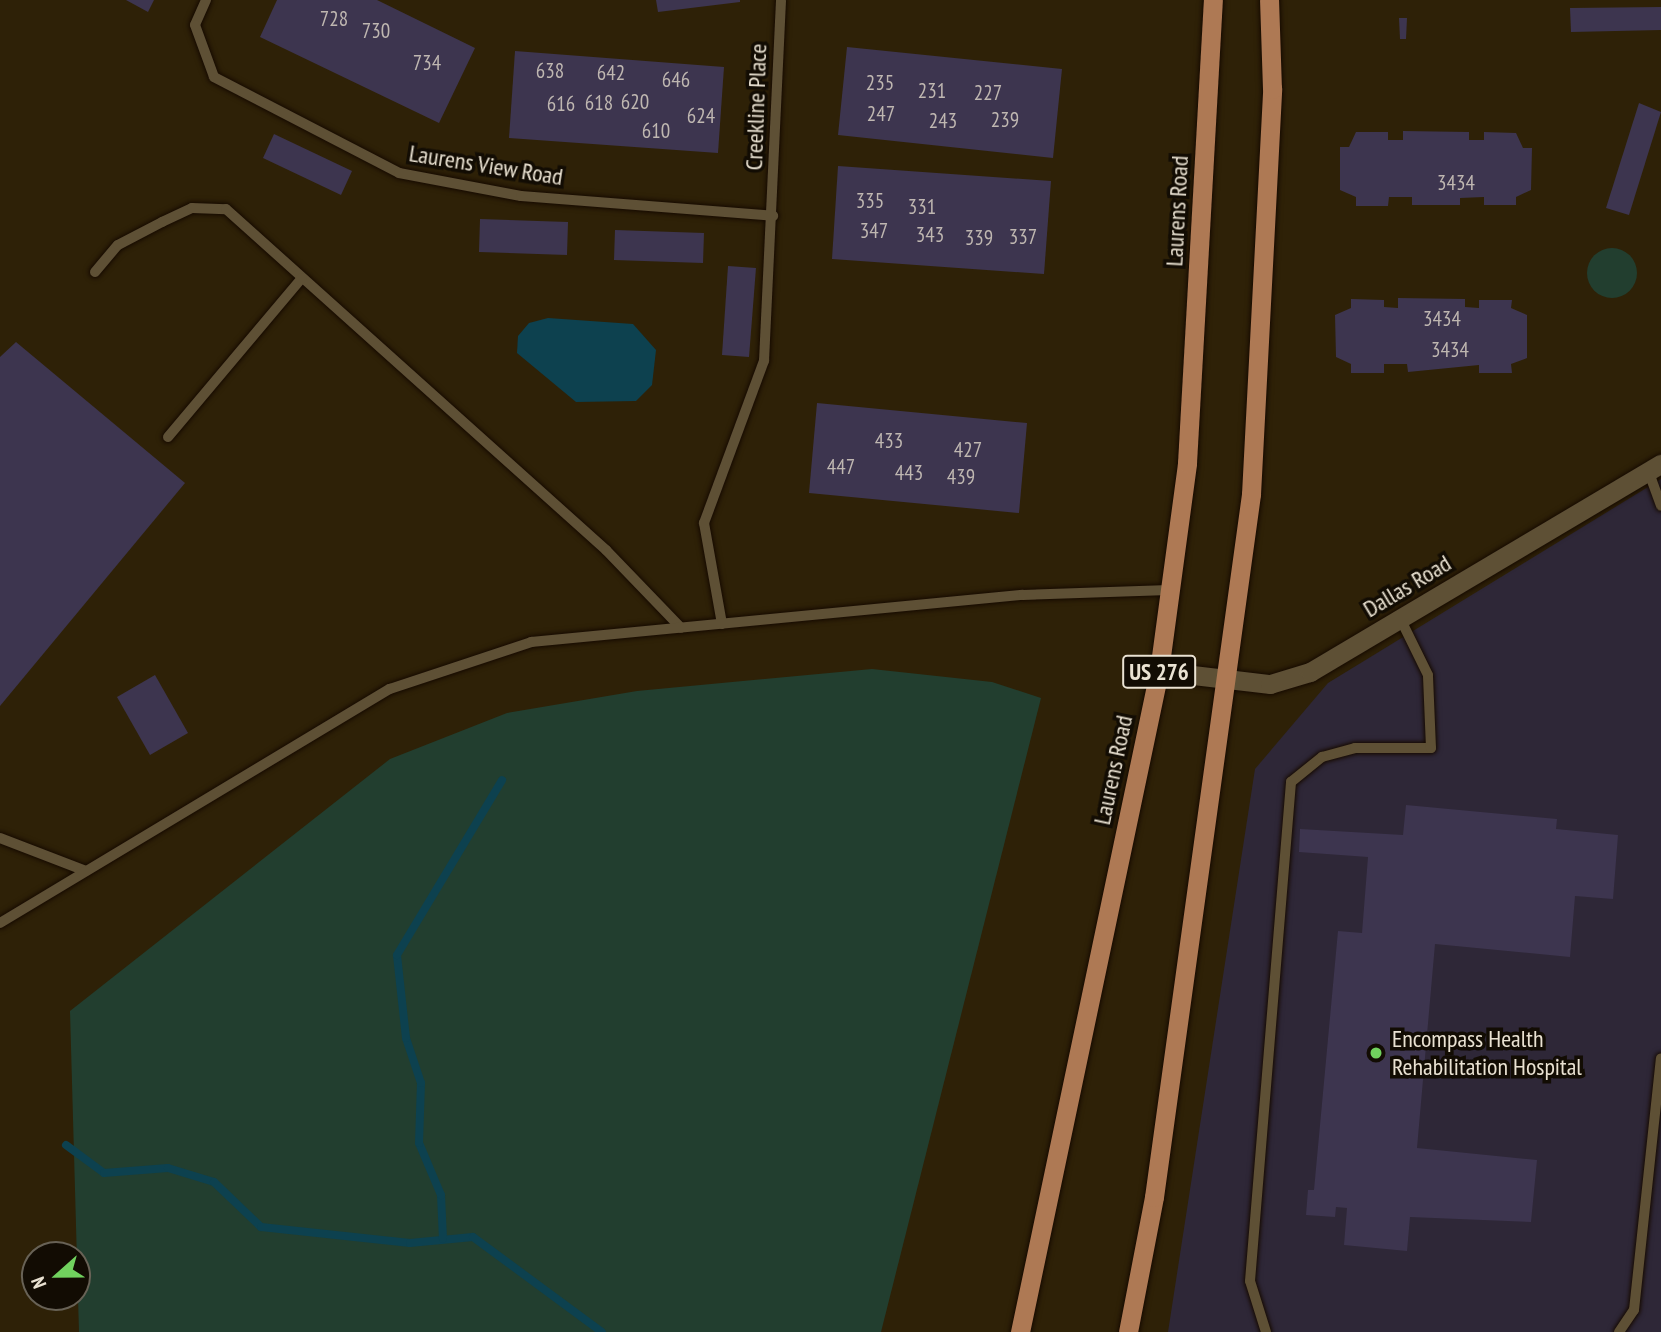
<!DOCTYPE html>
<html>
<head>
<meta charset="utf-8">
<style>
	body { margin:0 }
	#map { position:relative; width:1661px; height:1332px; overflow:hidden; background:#2e2107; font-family:"PT Sans Narrow",sans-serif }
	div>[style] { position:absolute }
	.commercial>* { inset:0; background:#2e2737 }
	.green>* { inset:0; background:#223e2f }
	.round { border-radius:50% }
	.water>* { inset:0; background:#0d414f }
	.stream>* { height:8px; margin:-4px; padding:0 4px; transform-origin:4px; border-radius:4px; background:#0d414f }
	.building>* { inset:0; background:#3d354f }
	.roads { filter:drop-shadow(0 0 2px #160a00) drop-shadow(0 0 2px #160a00) }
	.service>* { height:10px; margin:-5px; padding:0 5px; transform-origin:5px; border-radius:5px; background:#5e5035 }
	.minor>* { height:19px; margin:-9.5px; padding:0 9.5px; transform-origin:9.5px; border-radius:9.5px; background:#5e5035 }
	.primary>* { height:19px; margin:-9.5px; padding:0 9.5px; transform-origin:9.5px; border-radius:9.5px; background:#ae7954 }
	.dots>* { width:19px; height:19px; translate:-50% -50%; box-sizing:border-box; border:4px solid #120c03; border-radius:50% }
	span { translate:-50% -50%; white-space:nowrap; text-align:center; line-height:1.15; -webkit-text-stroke:7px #120c03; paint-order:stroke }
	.number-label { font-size:21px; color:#bfb7b1 }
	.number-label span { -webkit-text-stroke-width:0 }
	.shield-label span { padding:2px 5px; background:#120c03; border:2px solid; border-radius:5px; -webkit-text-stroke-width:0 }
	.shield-label { font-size:23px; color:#eae2d2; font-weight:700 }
	.street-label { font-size:24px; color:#eae2d2 }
	.poi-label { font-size:24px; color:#eae2d2 }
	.left { translate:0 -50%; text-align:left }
	.north { position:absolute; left:21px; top:1241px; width:70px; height:70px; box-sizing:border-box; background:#120c03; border:2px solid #686256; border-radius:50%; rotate:249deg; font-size:19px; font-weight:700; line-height:28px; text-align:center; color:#eae2d2 }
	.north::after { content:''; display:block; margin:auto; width:24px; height:32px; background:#71d25e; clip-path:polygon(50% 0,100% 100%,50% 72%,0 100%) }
</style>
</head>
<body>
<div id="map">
	<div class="commercial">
		<div style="clip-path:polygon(1661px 479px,1661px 1332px,1168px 1332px,1255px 769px,1328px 683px)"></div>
	</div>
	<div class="green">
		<div class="round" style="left:1587px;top:248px;width:50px;height:50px"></div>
		<div style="clip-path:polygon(872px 669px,992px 682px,1041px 698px,881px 1332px,79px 1332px,70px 1011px,390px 759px,507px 713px,637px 691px)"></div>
	</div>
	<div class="water">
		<div style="clip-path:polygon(548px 318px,633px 324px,656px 350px,652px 385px,636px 401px,576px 402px,517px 353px,518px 336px,529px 323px)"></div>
	</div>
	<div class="stream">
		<div style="left:66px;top:1145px;width:47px;rotate:36.4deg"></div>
		<div style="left:104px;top:1173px;width:64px;rotate:-4.5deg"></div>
		<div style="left:168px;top:1168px;width:48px;rotate:16.9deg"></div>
		<div style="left:214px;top:1182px;width:65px;rotate:43.8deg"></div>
		<div style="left:261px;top:1227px;width:150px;rotate:6.1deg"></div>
		<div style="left:410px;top:1243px;width:63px;rotate:-5.4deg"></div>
		<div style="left:473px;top:1237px;width:160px;rotate:36.4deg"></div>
		<div style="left:443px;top:1239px;width:44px;rotate:-92.6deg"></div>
		<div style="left:441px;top:1195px;width:56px;rotate:-112.9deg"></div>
		<div style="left:419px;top:1143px;width:60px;rotate:-88.1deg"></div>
		<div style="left:421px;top:1083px;width:47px;rotate:-108.4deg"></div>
		<div style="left:406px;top:1038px;width:83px;rotate:-96.2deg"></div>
		<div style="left:397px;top:955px;width:204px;rotate:-59deg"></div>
	</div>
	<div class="building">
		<div style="clip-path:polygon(126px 0,154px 0,148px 12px)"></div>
		<div style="clip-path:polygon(277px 0,377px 0,475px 48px,439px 123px,260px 37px)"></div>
		<div style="clip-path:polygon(656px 0,740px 0,740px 2px,658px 12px)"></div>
		<div style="clip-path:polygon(1661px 7px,1661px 30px,1571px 32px,1570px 8px)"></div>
		<div style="clip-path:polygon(1399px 18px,1407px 18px,1406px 39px,1400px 39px)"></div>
		<div style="clip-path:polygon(847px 47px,1062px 69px,1053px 158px,838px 135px)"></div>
		<div style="clip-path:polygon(515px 51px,724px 67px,718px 153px,509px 138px)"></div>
		<div style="clip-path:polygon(1639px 103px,1661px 112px,1629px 215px,1606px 208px)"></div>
		<div style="clip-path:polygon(1403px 131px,1469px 132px,1469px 140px,1484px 140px,1484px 132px,1516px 133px,1523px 148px,1532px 148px,1531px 190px,1516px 197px,1516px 205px,1484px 205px,1484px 197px,1460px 198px,1460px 205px,1412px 205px,1412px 197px,1389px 197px,1388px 206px,1356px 206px,1356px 197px,1340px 190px,1340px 147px,1349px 147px,1356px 132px,1388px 132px,1388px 140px,1403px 140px)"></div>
		<div style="clip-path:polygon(274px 134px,352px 171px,341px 195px,263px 158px)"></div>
		<div style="clip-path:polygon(838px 166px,1051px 181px,1044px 274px,832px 259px)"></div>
		<div style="clip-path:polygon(480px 219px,568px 222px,567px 255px,479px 252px)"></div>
		<div style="clip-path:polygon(615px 230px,704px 233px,703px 263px,614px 260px)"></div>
		<div style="clip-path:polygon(728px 266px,756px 268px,749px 357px,722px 355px)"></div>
		<div style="clip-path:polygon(1398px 298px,1465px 299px,1465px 307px,1479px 308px,1479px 300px,1512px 300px,1511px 308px,1527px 315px,1527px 358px,1511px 364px,1512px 373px,1479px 373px,1479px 365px,1408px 372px,1407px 364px,1384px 364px,1384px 373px,1351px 373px,1351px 364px,1336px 357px,1335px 315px,1351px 308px,1351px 299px,1384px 300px,1384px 307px,1398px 308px)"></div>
		<div style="clip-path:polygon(16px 342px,185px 483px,0 706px,0 357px)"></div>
		<div style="clip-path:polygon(817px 403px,1027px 423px,1019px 513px,809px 493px)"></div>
		<div style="clip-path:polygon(155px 675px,188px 733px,150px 755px,117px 697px)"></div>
		<div style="clip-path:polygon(1406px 805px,1557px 819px,1556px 829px,1618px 835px,1613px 899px,1575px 896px,1570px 957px,1435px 944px,1417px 1148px,1537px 1160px,1531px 1222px,1410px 1217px,1407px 1251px,1344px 1245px,1347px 1208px,1336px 1207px,1335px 1217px,1306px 1215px,1308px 1190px,1314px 1190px,1338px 931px,1362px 933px,1368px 857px,1299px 852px,1300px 829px,1403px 835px)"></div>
	</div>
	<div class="roads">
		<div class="service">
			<div style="left:206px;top:0;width:27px;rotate:114deg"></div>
			<div style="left:195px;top:25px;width:55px;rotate:69.9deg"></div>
			<div style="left:214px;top:77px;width:208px;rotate:27.4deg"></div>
			<div style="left:399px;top:173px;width:124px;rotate:10.7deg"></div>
			<div style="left:521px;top:196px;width:253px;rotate:4.5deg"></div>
			<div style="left:95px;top:272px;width:35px;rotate:-50deg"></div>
			<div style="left:118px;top:245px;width:50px;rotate:-27.6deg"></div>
			<div style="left:162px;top:222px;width:33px;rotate:-25deg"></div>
			<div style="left:192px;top:208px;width:34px;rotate:2deg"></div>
			<div style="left:226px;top:209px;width:511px;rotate:41.9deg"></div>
			<div style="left:606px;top:550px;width:108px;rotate:46.1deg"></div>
			<div style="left:168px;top:437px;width:208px;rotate:-49.9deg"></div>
			<div style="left:1648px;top:470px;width:38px;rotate:70deg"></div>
			<div style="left:722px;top:624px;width:103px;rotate:-100.1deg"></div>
			<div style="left:704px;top:523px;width:173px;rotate:-69.7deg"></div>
			<div style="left:764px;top:361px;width:361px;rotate:-87.3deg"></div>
			<div style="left:0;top:838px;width:92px;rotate:21deg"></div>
			<div style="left:0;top:923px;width:455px;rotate:-31deg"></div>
			<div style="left:390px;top:689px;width:149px;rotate:-18.4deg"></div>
			<div style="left:531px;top:642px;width:494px;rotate:-5.5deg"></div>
			<div style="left:1023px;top:595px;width:146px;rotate:-2deg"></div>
			<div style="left:1266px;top:1332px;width:53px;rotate:-107.4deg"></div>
			<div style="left:1250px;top:1281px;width:501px;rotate:-85.3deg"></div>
			<div style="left:1291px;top:782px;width:40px;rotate:-39deg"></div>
			<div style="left:1322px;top:757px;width:34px;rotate:-15deg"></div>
			<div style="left:1355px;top:748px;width:76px"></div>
			<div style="left:1431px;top:748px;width:73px;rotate:-92.4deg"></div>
			<div style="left:1428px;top:675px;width:64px;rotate:-116.2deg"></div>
			<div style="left:1619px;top:1332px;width:27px;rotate:-56deg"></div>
			<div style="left:1634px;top:1310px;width:253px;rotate:-83.9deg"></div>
		</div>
		<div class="minor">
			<div style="left:1159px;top:671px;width:112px;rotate:6.7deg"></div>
			<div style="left:1270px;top:684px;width:42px;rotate:-16.7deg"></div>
			<div style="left:1310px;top:672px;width:408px;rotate:-30.7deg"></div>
		</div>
		<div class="primary">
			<div style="left:1020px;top:1332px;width:675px;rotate:-78.12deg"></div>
			<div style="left:1159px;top:671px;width:210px;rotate:-82.3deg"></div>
			<div style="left:1187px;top:463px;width:464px;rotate:-86.8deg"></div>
			<div style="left:1128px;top:1332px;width:137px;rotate:-79.1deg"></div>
			<div style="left:1154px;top:1197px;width:710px;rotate:-82.14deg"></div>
			<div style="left:1251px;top:494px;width:406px;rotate:-87deg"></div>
			<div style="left:1272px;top:89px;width:89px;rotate:-91.9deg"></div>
		</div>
	</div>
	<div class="dots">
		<div style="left:1376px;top:1053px;background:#71d25e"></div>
	</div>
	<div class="number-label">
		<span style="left:334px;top:19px">728</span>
		<span style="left:376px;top:31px">730</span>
		<span style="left:427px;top:63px">734</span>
		<span style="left:550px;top:71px">638</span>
		<span style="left:611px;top:73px">642</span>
		<span style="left:676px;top:80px">646</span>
		<span style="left:880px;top:83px">235</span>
		<span style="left:932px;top:91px">231</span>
		<span style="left:988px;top:93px">227</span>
		<span style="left:635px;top:102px">620</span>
		<span style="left:599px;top:103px">618</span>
		<span style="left:561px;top:104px">616</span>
		<span style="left:881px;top:114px">247</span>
		<span style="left:701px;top:116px">624</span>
		<span style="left:1005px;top:120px">239</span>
		<span style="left:943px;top:121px">243</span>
		<span style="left:656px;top:131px">610</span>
		<span style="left:1456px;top:183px">3434</span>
		<span style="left:870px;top:201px">335</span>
		<span style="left:922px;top:207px">331</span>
		<span style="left:874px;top:231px">347</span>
		<span style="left:930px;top:235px">343</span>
		<span style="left:1023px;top:237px">337</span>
		<span style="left:979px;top:238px">339</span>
		<span style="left:1442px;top:319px">3434</span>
		<span style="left:1450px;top:350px">3434</span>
		<span style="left:889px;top:441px">433</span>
		<span style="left:968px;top:450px">427</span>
		<span style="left:841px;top:467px">447</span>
		<span style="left:909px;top:473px">443</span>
		<span style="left:961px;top:477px">439</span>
	</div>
	<div class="shield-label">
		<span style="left:1159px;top:672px">US 276</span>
	</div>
	<div class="street-label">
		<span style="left:756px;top:107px;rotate:-88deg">Creekline Place</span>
		<span style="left:486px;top:165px;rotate:9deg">Laurens View Road</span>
		<span style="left:1177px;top:211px;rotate:-87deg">Laurens Road</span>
		<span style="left:1407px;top:586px;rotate:-31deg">Dallas Road</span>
		<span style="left:1113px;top:770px;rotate:-78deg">Laurens Road</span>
	</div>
	<div class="poi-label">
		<span class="left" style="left:1392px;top:1053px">Encompass Health<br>Rehabilitation Hospital</span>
	</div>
	<div class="north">N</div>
</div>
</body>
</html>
